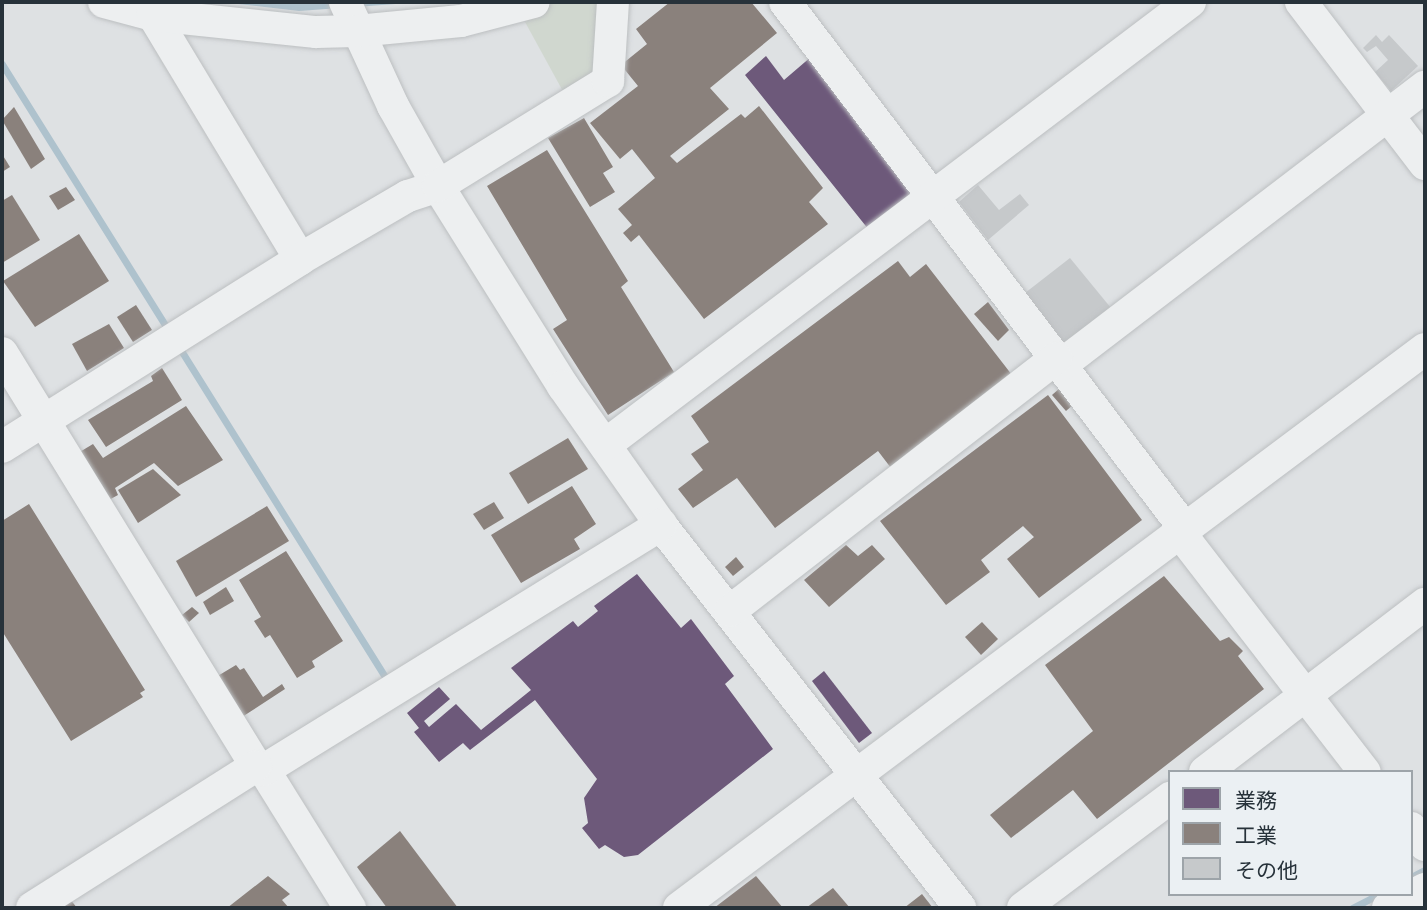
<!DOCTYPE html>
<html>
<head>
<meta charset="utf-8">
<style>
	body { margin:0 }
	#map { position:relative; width:1427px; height:910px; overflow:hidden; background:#dee1e3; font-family:Raleway,"Noto Sans JP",sans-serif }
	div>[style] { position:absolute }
	.green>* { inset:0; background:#d0d7cf }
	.water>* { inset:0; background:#aec2cd }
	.offices>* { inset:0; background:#6d597a }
	.industry>* { inset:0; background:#8a817c }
	.stream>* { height:7px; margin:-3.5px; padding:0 3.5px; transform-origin:3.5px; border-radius:3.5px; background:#aec2cd }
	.building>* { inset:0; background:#c6c9cb }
	.roads { filter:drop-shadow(0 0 2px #bcbfc1) drop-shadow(0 0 2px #bcbfc1) }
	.minor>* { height:32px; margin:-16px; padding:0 16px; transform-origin:16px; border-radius:16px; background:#edeff0 }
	span { translate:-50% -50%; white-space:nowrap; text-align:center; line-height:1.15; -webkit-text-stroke:7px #ebf0f3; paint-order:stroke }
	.frame { position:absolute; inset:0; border:4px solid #27323a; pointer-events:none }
	.legend { position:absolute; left:1168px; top:770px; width:245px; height:126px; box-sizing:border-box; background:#ebf0f3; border:2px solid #9da4a9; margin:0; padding:9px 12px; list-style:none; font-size:21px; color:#27323a }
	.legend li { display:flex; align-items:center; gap:14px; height:35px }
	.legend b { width:35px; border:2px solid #9da4a9 }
</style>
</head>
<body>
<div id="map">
	<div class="green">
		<div style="clip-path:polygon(555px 2px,604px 2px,601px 73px,565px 95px,519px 11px)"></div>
	</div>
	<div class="water">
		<div style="clip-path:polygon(220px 2px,423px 2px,299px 11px)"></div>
	</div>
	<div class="offices">
		<div style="clip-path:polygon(766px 56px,784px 80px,812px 56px,915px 194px,869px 230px,745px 75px)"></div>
		<div style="clip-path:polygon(637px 574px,681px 628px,691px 619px,734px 676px,725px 684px,773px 749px,638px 855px,624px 857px,605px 845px,599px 849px,582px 828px,588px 823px,584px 798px,597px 779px,535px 700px,470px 750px,463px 743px,439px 762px,414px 732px,419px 728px,407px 713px,439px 687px,450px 699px,424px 721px,429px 727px,456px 704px,481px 730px,531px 690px,511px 668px,573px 621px,578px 627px,598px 611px,594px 606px)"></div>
		<div style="clip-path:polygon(824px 671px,872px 733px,859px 743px,812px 681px)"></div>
	</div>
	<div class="industry">
		<div style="clip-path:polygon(670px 2px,751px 2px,777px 33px,710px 88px,729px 109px,670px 156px,677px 163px,741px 114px,745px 118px,759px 106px,823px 188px,809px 202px,828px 224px,704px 319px,639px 235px,631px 242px,623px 233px,632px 225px,618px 209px,655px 178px,632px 149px,620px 159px,590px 123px,638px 86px,621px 65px,647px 44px,636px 29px)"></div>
		<div style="clip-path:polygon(14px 107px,45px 159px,31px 169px,2px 120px)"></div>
		<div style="clip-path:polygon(584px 118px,613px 167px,603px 173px,615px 192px,590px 207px,548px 138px)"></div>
		<div style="clip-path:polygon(547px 150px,628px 281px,621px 287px,674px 372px,608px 415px,553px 329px,567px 320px,487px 186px)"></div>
		<div style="clip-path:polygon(2px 154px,10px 167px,2px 172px)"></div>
		<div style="clip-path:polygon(66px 187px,75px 200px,58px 210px,49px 196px)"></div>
		<div style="clip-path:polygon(12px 195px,40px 240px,2px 263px,2px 201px)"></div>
		<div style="clip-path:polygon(79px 234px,109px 281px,35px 327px,3px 281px)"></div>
		<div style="clip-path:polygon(898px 261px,910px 277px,926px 264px,1012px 375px,891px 468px,878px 451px,775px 528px,737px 478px,693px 508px,678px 489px,703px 470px,691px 454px,709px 442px,691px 416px)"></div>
		<div style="clip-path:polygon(988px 302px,1009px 330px,998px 341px,974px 314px)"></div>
		<div style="clip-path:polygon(136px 305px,152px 330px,133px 342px,117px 317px)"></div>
		<div style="clip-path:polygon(109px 324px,124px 348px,87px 371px,72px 344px)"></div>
		<div style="clip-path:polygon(162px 368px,182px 400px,106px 447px,88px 420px,153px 381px,151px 376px)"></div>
		<div style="clip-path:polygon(1060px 388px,1074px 404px,1066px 411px,1052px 395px)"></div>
		<div style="clip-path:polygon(1048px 395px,1142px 520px,1039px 598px,1007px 559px,1034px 537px,1023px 526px,981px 560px,990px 572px,946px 605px,880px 521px)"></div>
		<div style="clip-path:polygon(186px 406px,223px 460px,178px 486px,154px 463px,115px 488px,118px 495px,107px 501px,78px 453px,93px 444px,103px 458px)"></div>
		<div style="clip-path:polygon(568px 438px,588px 469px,528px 504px,509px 473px)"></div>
		<div style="clip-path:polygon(153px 469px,181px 495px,138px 523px,118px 490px)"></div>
		<div style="clip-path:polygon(572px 486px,596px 524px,574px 539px,580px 549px,521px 583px,491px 535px)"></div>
		<div style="clip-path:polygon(494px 502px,504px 518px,484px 530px,473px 514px)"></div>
		<div style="clip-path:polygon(29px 504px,145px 690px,140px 693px,143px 697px,71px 741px,2px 631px,2px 521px)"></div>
		<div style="clip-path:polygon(267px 506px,289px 541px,196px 597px,176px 561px)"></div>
		<div style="clip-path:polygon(846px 545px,858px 556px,872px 545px,885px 559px,829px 607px,804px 580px)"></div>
		<div style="clip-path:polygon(286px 551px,343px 641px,312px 661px,315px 667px,297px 678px,270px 635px,265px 638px,254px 621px,261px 617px,239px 580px)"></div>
		<div style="clip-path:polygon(736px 557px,744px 567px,733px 576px,725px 567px)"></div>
		<div style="clip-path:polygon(1164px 576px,1220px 641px,1229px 637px,1243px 651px,1238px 656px,1264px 689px,1097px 819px,1073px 790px,1011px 838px,990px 815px,1093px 731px,1045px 665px)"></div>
		<div style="clip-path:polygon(226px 587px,234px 601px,210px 615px,203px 602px)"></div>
		<div style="clip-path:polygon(192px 607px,199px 613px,189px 622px,182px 615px)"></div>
		<div style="clip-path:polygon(982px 622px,998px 639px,981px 655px,965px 637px)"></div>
		<div style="clip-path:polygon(236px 665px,240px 670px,244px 668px,263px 697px,282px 684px,285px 689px,242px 717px,216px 677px)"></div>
		<div style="clip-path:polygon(400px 831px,458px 908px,387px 908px,357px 867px)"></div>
		<div style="clip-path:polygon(268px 876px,290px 894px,282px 900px,289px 908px,227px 908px)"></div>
		<div style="clip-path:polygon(756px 876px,783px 908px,714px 908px)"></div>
		<div style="clip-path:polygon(833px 888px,850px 908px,806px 908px)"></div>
		<div style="clip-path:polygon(922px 894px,933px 908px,904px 908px)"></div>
		<div style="clip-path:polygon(70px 899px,77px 908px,55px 908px)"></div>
	</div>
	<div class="stream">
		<div style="left:2px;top:64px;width:315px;rotate:58deg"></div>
		<div style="left:177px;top:344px;width:395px;rotate:58deg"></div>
		<div style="left:1411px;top:877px;width:16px;rotate:-27deg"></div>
		<div style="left:1352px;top:908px;width:30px;rotate:-27deg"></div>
	</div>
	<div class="building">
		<div style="clip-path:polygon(1376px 35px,1382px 42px,1389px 35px,1418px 66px,1391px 91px,1375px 72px,1388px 60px,1376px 46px,1367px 52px,1363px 48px)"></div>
		<div style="clip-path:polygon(978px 185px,999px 210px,1020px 194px,1029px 205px,988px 240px,959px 202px)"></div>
		<div style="clip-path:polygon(1070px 258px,1111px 308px,1065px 344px,1025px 293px)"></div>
	</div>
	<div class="roads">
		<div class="minor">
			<div style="left:104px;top:2px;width:51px;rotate:14.9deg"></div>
			<div style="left:153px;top:15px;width:285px;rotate:58.9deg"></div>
			<div style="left:345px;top:2px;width:115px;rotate:65.2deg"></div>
			<div style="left:393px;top:106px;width:92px;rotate:60.6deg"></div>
			<div style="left:438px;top:186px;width:236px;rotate:58deg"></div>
			<div style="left:563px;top:386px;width:170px;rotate:54.8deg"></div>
			<div style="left:661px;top:525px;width:486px;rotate:52deg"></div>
			<div style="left:785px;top:2px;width:662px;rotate:52.8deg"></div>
			<div style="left:1301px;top:2px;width:204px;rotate:52.6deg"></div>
			<div style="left:153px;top:15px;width:164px;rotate:6deg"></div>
			<div style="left:316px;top:32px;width:41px;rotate:-1.4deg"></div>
			<div style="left:357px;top:31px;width:104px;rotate:-5.5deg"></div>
			<div style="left:461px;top:21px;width:75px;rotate:-14.6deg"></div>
			<div style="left:2px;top:353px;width:485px;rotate:58.4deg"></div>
			<div style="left:256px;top:766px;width:9px;rotate:27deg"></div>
			<div style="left:264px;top:770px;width:163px;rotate:58.1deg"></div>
			<div style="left:1061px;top:365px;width:458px;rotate:-37.4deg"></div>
			<div style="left:605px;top:445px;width:734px;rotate:-37.14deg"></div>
			<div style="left:2px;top:447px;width:352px;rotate:-32.2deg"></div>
			<div style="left:300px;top:259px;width:125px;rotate:-30.3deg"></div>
			<div style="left:408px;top:196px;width:32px;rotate:-18deg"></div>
			<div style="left:438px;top:186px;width:200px;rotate:-31.7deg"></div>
			<div style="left:608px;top:81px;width:79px;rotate:-86.4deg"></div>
			<div style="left:1180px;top:533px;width:302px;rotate:52.3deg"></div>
			<div style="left:730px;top:611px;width:413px;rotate:-37.8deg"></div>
			<div style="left:264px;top:770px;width:467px;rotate:-31.7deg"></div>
			<div style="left:1205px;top:772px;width:277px;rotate:-37.4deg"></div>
			<div style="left:1411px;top:828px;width:22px;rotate:51deg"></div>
			<div style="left:32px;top:908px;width:265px;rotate:-32.4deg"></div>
			<div style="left:679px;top:908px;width:932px;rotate:-36.85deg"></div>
			<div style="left:1023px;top:908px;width:184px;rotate:-36.8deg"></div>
			<div style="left:1388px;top:908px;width:42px;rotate:-27.2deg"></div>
		</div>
	</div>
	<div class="frame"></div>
	<ul class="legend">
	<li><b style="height:19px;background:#6d597a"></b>業務</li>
	<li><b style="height:19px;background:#8a817c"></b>工業</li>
	<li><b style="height:19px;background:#c6c9cb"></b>その他</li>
	</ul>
</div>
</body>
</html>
